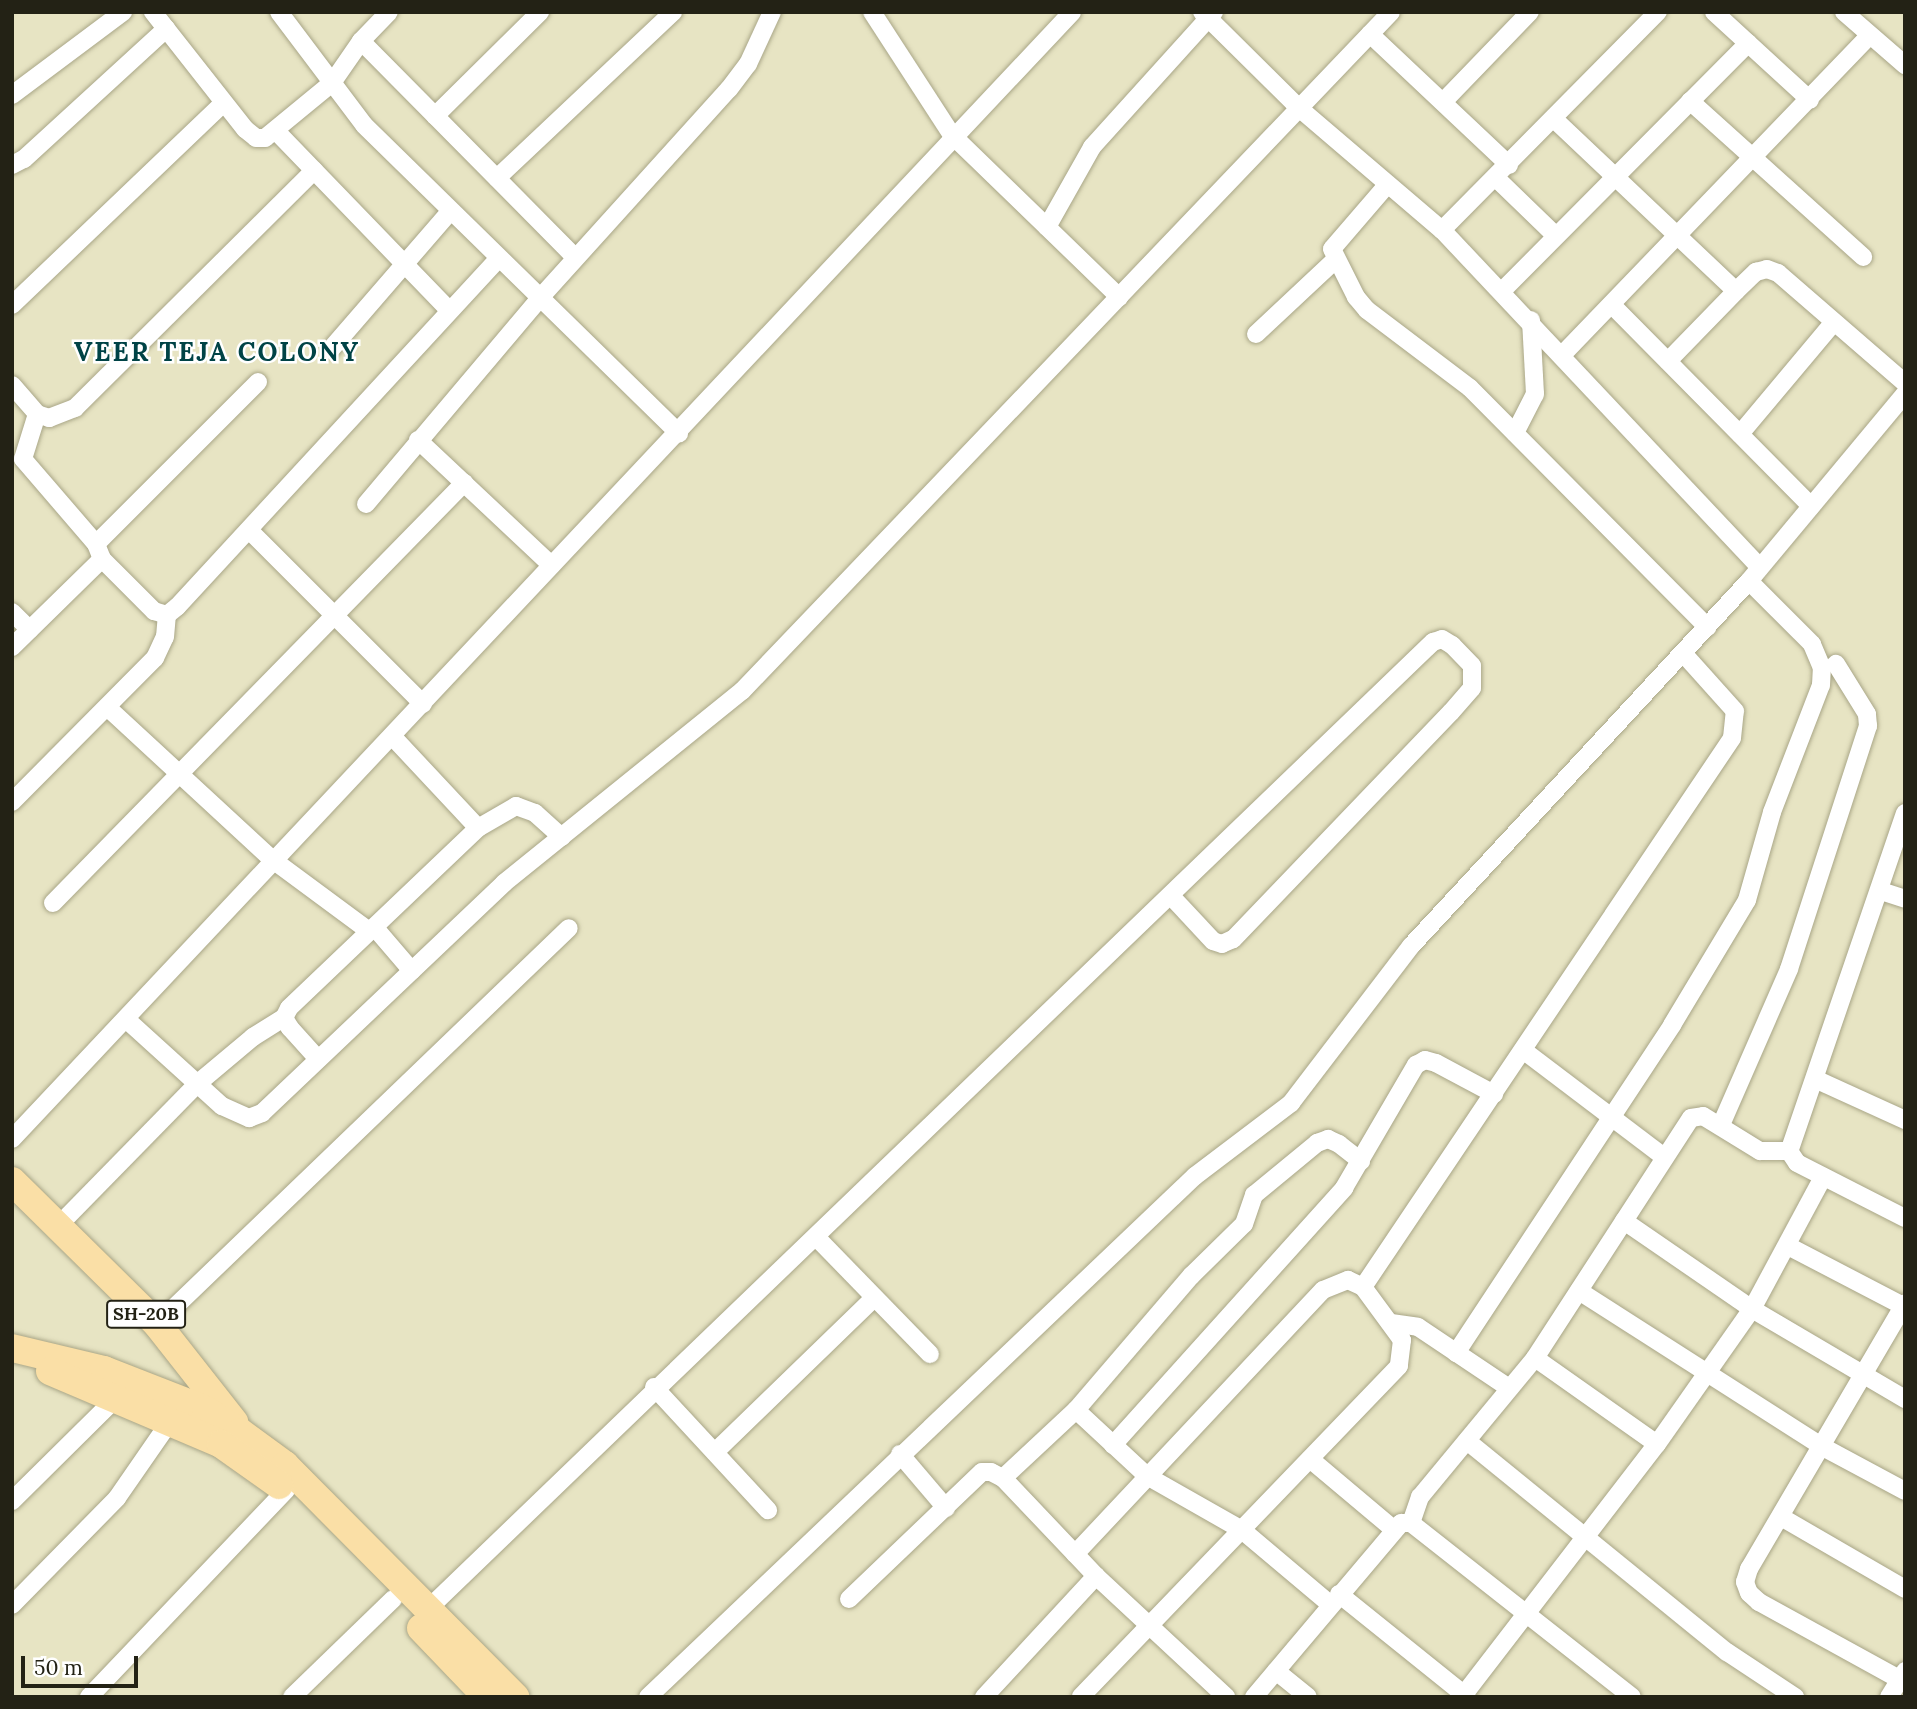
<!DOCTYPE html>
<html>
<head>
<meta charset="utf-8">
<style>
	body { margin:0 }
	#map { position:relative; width:1917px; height:1709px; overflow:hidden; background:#e7e4c3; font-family:Lora,serif }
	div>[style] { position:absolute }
	.roads { filter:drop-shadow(0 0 2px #a9a687) drop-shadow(0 0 2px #a9a687) }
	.street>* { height:18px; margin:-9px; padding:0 9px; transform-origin:9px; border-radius:9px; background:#fff }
	.primary>* { height:28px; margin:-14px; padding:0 14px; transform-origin:14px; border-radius:14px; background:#fadfa6 }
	span { translate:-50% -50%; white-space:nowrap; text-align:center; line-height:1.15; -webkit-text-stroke:5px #fff; paint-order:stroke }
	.shield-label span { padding:2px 5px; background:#fff; border:2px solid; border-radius:5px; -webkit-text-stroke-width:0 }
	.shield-label { font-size:18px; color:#232215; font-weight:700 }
	.district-label { font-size:26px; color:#004346; font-weight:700; letter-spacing:2px }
	.frame { position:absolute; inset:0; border:14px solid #232215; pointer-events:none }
	.scale { position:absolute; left:21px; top:1656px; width:117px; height:32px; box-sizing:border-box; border:4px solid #232215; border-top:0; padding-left:9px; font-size:21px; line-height:24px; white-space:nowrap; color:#232215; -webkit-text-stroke:5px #fff; paint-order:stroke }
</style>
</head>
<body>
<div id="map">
	<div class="roads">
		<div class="street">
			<div style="left:153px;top:12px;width:149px;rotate:51.8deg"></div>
			<div style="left:245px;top:129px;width:14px;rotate:39deg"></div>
			<div style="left:256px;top:138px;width:9px"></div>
			<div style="left:265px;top:138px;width:87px;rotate:-39.4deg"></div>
			<div style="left:332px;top:83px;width:51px;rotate:-55.4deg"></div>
			<div style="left:361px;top:41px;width:40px;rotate:-46deg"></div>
			<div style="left:279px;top:12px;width:141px;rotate:53deg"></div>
			<div style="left:364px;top:125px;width:441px;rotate:44.4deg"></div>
			<div style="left:872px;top:12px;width:147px;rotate:57deg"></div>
			<div style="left:952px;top:135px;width:233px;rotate:44.1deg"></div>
			<div style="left:1202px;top:12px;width:136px;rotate:44.7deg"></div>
			<div style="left:1299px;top:108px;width:188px;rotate:40.5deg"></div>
			<div style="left:1442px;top:230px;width:463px;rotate:46.7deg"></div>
			<div style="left:1714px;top:12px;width:130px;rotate:42.5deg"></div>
			<div style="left:1844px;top:12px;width:81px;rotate:41deg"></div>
			<div style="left:1370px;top:34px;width:191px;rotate:43.3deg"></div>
			<div style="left:361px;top:41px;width:305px;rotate:45.3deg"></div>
			<div style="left:12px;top:95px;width:139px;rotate:-36.8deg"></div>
			<div style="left:1690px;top:101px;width:233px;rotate:42deg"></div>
			<div style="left:1443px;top:102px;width:125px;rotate:-46deg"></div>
			<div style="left:435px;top:116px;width:148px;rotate:-44.7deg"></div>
			<div style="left:1554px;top:119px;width:250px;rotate:43.4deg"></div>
			<div style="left:276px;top:131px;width:250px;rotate:46deg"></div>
			<div style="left:12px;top:165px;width:13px;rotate:-27deg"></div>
			<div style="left:24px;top:159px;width:193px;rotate:-42.5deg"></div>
			<div style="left:497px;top:178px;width:242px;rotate:-43.3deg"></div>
			<div style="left:1496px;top:178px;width:83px;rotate:44deg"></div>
			<div style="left:1387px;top:185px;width:84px;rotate:130.7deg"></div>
			<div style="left:1332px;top:249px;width:54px;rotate:63.4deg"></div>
			<div style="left:1356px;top:297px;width:17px;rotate:50deg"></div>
			<div style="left:1367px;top:310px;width:129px;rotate:37.1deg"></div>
			<div style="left:1470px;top:388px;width:337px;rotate:45.2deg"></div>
			<div style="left:1047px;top:227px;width:92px;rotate:-60.6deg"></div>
			<div style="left:1092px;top:147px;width:182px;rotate:-47.9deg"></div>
			<div style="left:1442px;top:230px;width:307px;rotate:-45.3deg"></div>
			<div style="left:1503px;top:290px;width:348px;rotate:-45.2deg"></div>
			<div style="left:12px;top:305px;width:291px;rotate:-43.7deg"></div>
			<div style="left:1612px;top:305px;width:283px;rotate:45.3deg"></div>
			<div style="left:1256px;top:334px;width:107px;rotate:-43.1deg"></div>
			<div style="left:331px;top:349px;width:180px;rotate:-49.1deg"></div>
			<div style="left:1563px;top:354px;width:441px;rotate:-46.1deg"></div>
			<div style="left:1668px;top:361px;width:98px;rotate:-45.8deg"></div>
			<div style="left:1736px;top:291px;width:28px;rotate:-44deg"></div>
			<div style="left:1756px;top:272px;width:11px;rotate:-15deg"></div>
			<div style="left:1767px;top:269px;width:12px;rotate:20deg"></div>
			<div style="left:1778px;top:273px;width:168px;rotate:40.9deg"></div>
			<div style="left:258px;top:382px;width:229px;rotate:135deg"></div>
			<div style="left:96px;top:544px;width:16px;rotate:68deg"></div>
			<div style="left:102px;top:559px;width:74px;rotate:45deg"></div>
			<div style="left:154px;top:611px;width:14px;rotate:17deg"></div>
			<div style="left:167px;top:615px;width:13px;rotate:-39deg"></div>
			<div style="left:177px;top:607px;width:473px;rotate:-47.3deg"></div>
			<div style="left:12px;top:385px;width:38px;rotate:49deg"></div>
			<div style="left:37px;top:414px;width:13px;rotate:18deg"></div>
			<div style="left:49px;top:418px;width:28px;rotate:-21deg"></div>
			<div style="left:75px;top:408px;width:337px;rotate:-44.8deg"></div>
			<div style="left:37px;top:414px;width:47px;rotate:107.3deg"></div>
			<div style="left:23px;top:459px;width:112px;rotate:49.3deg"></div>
			<div style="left:1515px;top:433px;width:44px;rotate:-62.9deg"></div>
			<div style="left:1535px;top:394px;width:74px;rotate:-93.1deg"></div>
			<div style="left:1740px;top:434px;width:146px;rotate:-50deg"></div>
			<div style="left:418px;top:440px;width:183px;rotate:43.2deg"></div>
			<div style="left:366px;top:504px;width:268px;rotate:-49.8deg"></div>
			<div style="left:539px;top:299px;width:283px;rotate:-47.9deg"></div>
			<div style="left:729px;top:89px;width:31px;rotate:-53deg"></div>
			<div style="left:748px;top:64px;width:57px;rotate:-65.2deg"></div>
			<div style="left:249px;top:530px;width:246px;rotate:45deg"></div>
			<div style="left:12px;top:612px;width:25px;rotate:45deg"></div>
			<div style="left:12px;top:647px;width:126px;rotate:-44.4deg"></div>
			<div style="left:107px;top:707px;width:226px;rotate:42.7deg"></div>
			<div style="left:273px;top:860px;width:119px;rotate:36.5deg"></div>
			<div style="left:369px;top:931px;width:7px;rotate:-16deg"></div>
			<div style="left:376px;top:929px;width:55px;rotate:49.4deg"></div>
			<div style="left:392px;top:736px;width:126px;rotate:46.9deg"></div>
			<div style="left:12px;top:802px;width:203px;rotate:-45.2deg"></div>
			<div style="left:155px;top:658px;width:23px;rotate:-65deg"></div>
			<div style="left:165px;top:637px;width:22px;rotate:-85deg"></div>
			<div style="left:1905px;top:813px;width:357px;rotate:108.9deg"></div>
			<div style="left:1789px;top:1151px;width:14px;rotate:56deg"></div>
			<div style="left:1797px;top:1163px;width:121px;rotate:27deg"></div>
			<div style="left:1881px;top:891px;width:25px;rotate:18deg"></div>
			<div style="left:53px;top:903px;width:588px;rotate:-45.62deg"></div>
			<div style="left:127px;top:1020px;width:128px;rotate:42.2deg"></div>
			<div style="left:222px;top:1106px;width:30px;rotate:24deg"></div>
			<div style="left:249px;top:1118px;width:14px;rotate:-21deg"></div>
			<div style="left:262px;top:1113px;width:334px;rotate:-43.5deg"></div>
			<div style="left:504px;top:883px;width:306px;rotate:-38.9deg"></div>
			<div style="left:742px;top:691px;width:939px;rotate:-46.29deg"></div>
			<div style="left:1523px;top:1050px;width:177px;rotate:37.2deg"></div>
			<div style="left:318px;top:1059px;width:42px;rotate:-132.1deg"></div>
			<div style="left:290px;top:1028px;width:12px;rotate:-121deg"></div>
			<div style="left:284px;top:1018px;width:11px;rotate:-63deg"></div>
			<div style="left:289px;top:1008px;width:261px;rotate:-43.6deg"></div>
			<div style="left:478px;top:828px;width:44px;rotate:-30.1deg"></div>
			<div style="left:516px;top:806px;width:20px;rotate:20deg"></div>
			<div style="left:535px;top:813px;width:36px;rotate:42deg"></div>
			<div style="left:1815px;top:1079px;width:99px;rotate:24.5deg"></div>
			<div style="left:1721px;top:1125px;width:170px;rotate:-66.4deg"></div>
			<div style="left:1789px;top:969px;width:256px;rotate:-72deg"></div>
			<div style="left:1868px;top:726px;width:12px;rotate:-95deg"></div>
			<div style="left:1867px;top:714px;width:59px;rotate:-121.8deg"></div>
			<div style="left:12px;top:1139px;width:1547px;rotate:-46.75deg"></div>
			<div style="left:1624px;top:1221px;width:155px;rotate:34.5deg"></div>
			<div style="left:1752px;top:1309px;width:178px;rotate:30.5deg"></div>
			<div style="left:57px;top:1227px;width:200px;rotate:-45.6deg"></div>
			<div style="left:197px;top:1084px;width:73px;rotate:-40deg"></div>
			<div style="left:253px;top:1037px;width:36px;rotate:-32deg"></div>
			<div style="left:817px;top:1238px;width:162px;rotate:45.8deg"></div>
			<div style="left:1788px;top:1246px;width:132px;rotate:27.5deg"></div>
			<div style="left:1363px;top:1287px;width:661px;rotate:-56.09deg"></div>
			<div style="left:1732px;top:738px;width:27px;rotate:-84deg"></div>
			<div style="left:1735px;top:711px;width:78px;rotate:-131.9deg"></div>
			<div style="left:1579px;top:1291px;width:287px;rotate:32.6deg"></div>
			<div style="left:1821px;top:1446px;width:95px;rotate:28.2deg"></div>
			<div style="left:1391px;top:1323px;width:27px;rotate:8deg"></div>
			<div style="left:1418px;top:1327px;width:110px;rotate:33.8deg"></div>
			<div style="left:157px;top:1324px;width:571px;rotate:-43.87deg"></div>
			<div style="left:1456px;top:1353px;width:393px;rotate:-56.6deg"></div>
			<div style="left:1672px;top:1025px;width:146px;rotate:-59deg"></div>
			<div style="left:1747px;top:900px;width:91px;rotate:-74.1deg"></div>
			<div style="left:1772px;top:812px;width:136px;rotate:-68.9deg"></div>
			<div style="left:1821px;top:685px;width:17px;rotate:-87deg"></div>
			<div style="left:1822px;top:668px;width:26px;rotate:-113deg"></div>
			<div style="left:1812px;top:644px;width:89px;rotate:-135deg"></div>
			<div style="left:1535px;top:1358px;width:149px;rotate:35.2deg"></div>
			<div style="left:654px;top:1387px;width:168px;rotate:47.2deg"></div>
			<div style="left:1076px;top:1410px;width:97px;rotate:42.9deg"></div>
			<div style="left:1147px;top:1476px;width:109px;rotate:29.6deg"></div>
			<div style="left:1242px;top:1530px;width:115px;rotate:40.1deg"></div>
			<div style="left:1467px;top:1441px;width:335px;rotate:39.1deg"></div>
			<div style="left:1727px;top:1652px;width:82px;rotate:33.5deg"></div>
			<div style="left:1113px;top:1445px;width:346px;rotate:-48deg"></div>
			<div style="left:1344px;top:1188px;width:143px;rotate:-59.7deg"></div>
			<div style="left:1416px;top:1065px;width:10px;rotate:-29deg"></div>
			<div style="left:1425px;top:1060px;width:11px;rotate:15deg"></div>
			<div style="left:1436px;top:1063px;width:66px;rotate:28.1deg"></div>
			<div style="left:715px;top:1452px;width:221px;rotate:-44.1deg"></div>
			<div style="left:900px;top:1454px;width:71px;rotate:49.6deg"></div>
			<div style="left:1310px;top:1459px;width:109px;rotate:40.1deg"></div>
			<div style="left:1003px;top:1478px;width:100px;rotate:-43deg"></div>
			<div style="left:1076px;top:1410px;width:177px;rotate:-49.4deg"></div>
			<div style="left:1191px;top:1276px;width:74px;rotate:-44.5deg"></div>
			<div style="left:1244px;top:1224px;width:31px;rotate:-71deg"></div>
			<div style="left:1254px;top:1195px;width:82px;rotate:-39.5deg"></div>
			<div style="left:1317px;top:1143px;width:12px;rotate:-20deg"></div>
			<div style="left:1328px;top:1139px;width:12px;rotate:24deg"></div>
			<div style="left:1339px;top:1144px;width:28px;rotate:38deg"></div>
			<div style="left:12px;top:1501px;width:148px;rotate:-44.7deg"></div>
			<div style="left:1781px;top:1517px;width:143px;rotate:30.1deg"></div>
			<div style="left:1411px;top:1523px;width:28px;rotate:-71deg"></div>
			<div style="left:1420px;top:1497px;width:180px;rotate:-50.4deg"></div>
			<div style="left:1535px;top:1358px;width:286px;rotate:-57deg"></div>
			<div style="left:1691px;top:1118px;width:12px;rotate:-9deg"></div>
			<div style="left:1703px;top:1116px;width:67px;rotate:31.6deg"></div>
			<div style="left:1760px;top:1151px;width:29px"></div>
			<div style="left:1075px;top:1554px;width:362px;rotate:-46.8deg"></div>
			<div style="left:1323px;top:1290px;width:27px;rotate:-22deg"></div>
			<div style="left:1348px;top:1280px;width:17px;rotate:25deg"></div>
			<div style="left:1363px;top:1287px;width:66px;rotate:53.7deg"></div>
			<div style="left:1402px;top:1340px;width:26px;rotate:97deg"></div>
			<div style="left:1399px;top:1366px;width:459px;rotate:133.9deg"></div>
			<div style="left:1339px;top:1594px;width:164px;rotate:38.8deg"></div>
			<div style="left:849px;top:1599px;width:184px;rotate:-43.7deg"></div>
			<div style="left:982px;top:1472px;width:9px"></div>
			<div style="left:991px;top:1472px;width:13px;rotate:27deg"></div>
			<div style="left:1003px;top:1478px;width:135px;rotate:46.5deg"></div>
			<div style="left:1096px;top:1576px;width:178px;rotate:42.9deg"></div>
			<div style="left:12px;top:1605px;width:150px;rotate:-45.5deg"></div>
			<div style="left:117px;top:1498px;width:95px;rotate:-55.3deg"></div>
			<div style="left:428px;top:1609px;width:1395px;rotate:-43.9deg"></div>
			<div style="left:1433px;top:642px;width:9px;rotate:-18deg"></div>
			<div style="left:1442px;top:639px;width:12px;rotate:31deg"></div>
			<div style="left:1452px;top:645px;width:29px;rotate:46deg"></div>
			<div style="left:1472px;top:666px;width:22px;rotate:90deg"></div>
			<div style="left:1472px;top:688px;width:32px;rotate:131deg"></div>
			<div style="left:1451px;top:712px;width:315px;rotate:133.8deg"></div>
			<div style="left:1233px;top:939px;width:12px;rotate:156deg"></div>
			<div style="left:1222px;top:944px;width:9px;rotate:-162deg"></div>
			<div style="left:1213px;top:941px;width:60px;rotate:-133deg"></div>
			<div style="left:1276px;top:1671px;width:41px;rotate:39.1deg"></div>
			<div style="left:1899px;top:1679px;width:160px;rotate:-151.2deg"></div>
			<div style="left:1759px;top:1602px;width:13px;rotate:-138deg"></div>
			<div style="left:1749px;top:1593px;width:12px;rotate:-110deg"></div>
			<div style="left:1745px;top:1582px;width:14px;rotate:-73deg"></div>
			<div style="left:1749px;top:1569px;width:308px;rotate:-59.6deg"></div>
			<div style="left:89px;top:1697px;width:286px;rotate:-46.4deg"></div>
			<div style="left:292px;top:1697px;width:141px;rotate:-44.1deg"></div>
			<div style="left:648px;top:1697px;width:755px;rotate:-43.61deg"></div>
			<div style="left:1195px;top:1176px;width:121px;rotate:-37.2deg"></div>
			<div style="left:1291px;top:1103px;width:198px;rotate:-52.6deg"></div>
			<div style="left:1411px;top:946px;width:497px;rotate:-47.2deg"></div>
			<div style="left:1749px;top:581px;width:244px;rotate:-50.2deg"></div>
			<div style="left:984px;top:1697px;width:165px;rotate:-47.2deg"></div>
			<div style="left:1254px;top:1697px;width:228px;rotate:-49.8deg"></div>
			<div style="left:1401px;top:1523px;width:10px"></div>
			<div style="left:1411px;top:1523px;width:281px;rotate:38.2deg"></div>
			<div style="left:1462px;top:1697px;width:319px;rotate:-52.4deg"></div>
			<div style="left:1657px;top:1444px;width:165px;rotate:-54.9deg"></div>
			<div style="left:1752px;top:1309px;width:150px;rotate:-61.7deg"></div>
			<div style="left:1889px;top:1697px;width:31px;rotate:-58deg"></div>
		</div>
		<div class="primary">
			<div style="left:12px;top:1181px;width:204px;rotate:44.6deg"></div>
			<div style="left:157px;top:1324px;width:125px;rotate:51.8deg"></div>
			<div style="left:12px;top:1348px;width:95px;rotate:13.4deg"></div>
			<div style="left:104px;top:1370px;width:110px;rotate:21.4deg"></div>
			<div style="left:206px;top:1410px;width:40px;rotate:32.9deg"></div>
			<div style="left:240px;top:1432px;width:56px;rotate:36.3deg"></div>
			<div style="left:285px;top:1465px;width:327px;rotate:45.2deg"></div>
			<div style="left:50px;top:1371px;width:186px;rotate:23.1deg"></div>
			<div style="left:221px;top:1444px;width:71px;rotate:35.3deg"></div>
			<div style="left:421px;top:1628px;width:95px;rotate:46.3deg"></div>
		</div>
	</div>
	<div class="shield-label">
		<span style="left:146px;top:1314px">SH-20B</span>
	</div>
	<div class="district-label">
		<span style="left:217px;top:352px">VEER TEJA COLONY</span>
	</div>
	<div class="frame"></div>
	<div class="scale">50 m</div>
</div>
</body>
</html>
